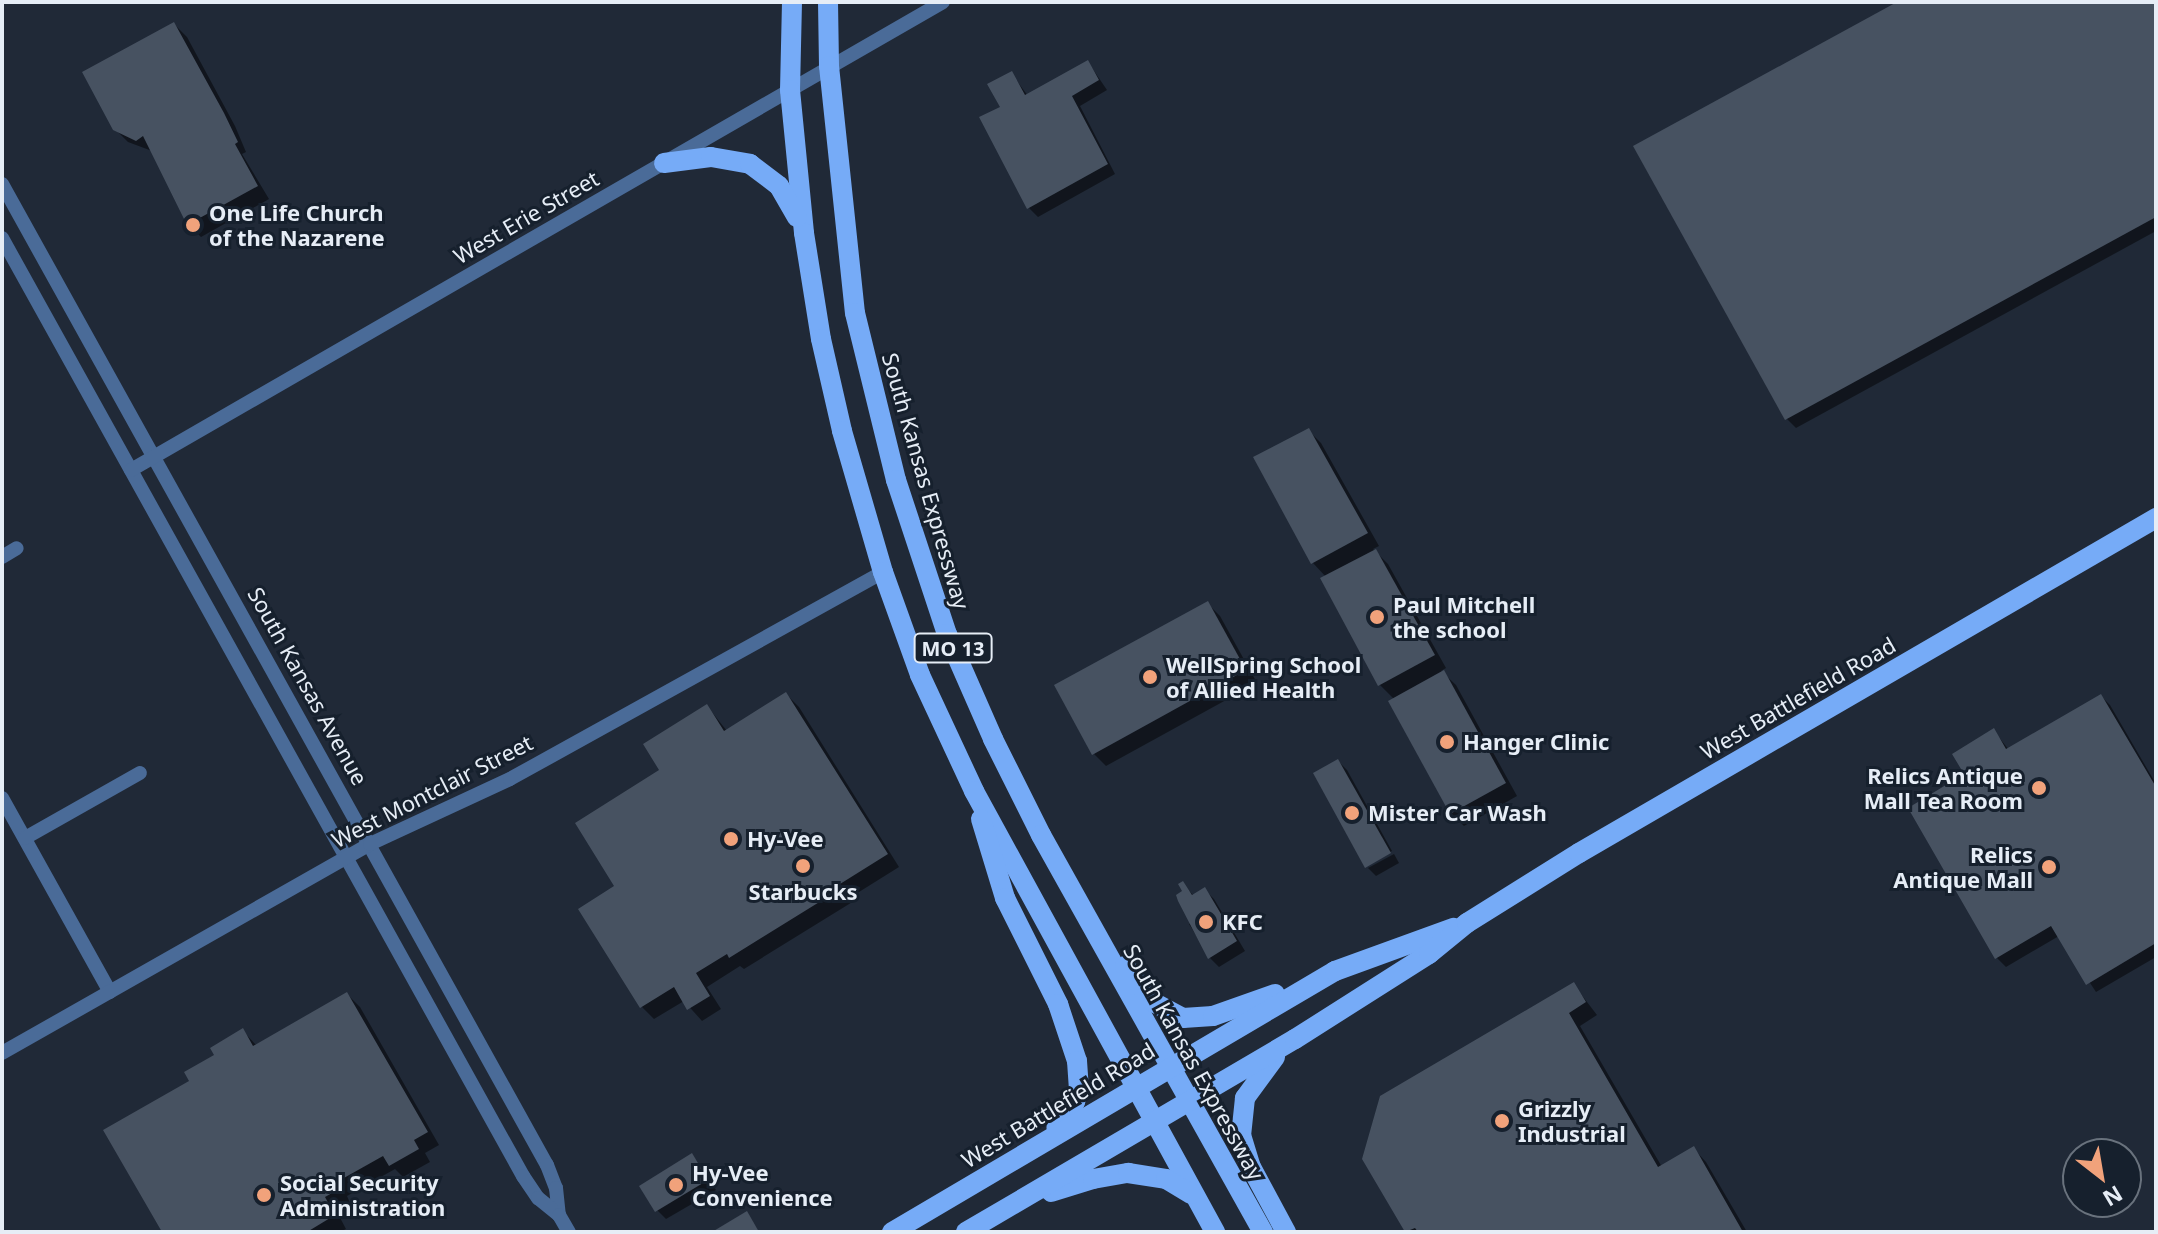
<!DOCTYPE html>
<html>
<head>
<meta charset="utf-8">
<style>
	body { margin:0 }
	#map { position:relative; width:2158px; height:1234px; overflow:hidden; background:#202937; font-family:"Noto Sans",sans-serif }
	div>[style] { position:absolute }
	.shadow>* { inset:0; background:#0007 }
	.building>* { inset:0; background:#475261 }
	.street>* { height:14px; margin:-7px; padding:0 7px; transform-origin:7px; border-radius:7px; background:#4a6b98 }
	.primary>* { height:20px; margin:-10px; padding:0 10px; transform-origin:10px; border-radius:10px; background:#76abf7 }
	.dots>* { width:22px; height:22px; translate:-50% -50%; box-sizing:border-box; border:4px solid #16202d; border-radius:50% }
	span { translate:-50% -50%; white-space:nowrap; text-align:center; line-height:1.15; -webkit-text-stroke:6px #16202d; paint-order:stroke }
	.shield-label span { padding:2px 6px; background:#16202d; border:2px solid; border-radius:6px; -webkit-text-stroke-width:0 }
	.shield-label { font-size:20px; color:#e6edf6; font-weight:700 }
	.poi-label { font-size:22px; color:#e6edf6; font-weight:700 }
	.left { translate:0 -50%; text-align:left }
	.right { translate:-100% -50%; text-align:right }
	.street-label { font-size:22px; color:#e6edf6 }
	.frame { position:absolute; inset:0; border:4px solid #e6edf6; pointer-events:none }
	.north { position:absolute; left:2062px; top:1138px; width:80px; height:80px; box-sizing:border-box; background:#16202d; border:2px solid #69727d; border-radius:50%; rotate:149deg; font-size:22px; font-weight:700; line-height:32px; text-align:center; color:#e6edf6 }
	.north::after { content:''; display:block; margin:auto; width:28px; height:36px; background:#f1a27b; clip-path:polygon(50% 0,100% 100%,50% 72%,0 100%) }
</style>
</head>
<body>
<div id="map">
	<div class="shadow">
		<div style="clip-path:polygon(1901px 2px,2156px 2px,2156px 231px,1796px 428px,1787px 419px,1635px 147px)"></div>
		<div style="clip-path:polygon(174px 24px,187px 37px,235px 126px,246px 152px,242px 154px,269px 199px,201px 237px,188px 224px,152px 151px,128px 142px,114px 128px)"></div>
		<div style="clip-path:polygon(1088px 62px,1107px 90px,1080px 106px,1115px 174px,1038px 217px,1029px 208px,1002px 107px,1011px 73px,1028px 96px)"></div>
		<div style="clip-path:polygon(1308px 430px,1321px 443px,1379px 546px,1373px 549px,1388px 564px,1446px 668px,1441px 671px,1456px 685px,1517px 796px,1464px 826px,1451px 813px,1395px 700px,1380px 685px,1326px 577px,1313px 563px,1256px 458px)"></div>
		<div style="clip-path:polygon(1207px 603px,1220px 616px,1257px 683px,1106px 766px,1094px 754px)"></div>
		<div style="clip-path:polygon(786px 694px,799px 707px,899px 867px,851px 897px,854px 901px,744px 969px,740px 966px,707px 987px,721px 1009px,702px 1021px,684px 1001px,654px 1019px,642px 1007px,617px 887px,662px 771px,707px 706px,727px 731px)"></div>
		<div style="clip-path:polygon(2101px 696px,2110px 705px,2156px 784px,2156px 957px,2096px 992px,2059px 936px,2006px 967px,1997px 958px,1910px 808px,1967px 774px,1994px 731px,2009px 750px)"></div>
		<div style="clip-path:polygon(1338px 761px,1347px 770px,1392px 851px,1367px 864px)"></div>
		<div style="clip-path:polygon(1394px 854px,1399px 863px,1376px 876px,1368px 868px)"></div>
		<div style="clip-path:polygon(1183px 884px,1194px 896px,1204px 889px,1214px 899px,1245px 951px,1219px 967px,1210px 958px,1189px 924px,1193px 922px)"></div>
		<div style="clip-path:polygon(1574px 985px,1597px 1015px,1580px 1026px,1662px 1167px,1694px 1149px,1706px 1162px,1747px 1232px,1408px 1232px,1365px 1159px)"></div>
		<div style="clip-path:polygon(347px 994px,360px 1007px,439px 1145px,425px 1153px,430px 1162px,403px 1177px,395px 1169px,347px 1196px,350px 1203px,336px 1210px,346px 1229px,340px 1232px,164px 1232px,192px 1081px,243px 1031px,257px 1046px)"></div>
		<div style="clip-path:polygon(691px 1156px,716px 1190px,666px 1219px,657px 1210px)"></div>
	</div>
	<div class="building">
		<div style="clip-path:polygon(1897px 2px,2156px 2px,2156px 217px,1785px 420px,1633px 146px)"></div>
		<div style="clip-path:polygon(174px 22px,224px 113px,238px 142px,235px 144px,258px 186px,187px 225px,143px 136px,136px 141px,113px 130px,82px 72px)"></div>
		<div style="clip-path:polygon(1088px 60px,1099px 80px,1072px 96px,1108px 164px,1027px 209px,979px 117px,1000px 107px,987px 84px,1012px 71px,1025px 95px)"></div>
		<div style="clip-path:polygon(1309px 428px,1368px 533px,1311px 564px,1253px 457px)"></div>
		<div style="clip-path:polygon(1376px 549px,1435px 655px,1378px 686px,1320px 578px)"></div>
		<div style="clip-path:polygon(1208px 601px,1246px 670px,1092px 755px,1054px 685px)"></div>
		<div style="clip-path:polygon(1444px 670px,1506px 783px,1450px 814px,1388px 701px)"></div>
		<div style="clip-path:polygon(786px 692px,888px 854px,840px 884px,842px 888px,729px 958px,727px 954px,696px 973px,710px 996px,687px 1010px,674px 987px,640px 1008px,578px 909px,614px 886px,575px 823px,659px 770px,643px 744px,707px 704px,724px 731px)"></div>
		<div style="clip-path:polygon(2101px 694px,2156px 787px,2156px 943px,2086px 985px,2051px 926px,1995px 959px,1908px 808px,1964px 774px,1952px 754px,1994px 728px,2006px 749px)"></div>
		<div style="clip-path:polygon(1338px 759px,1391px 853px,1365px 868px,1313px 773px)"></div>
		<div style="clip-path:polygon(1183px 881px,1192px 895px,1205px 887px,1237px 941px,1208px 959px,1178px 901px,1176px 895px,1182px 891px,1178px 884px)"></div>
		<div style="clip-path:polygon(1574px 982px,1586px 1002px,1569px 1013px,1658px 1167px,1694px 1146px,1743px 1232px,1418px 1232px,1415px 1228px,1405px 1232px,1362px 1159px,1380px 1096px)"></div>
		<div style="clip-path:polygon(347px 992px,428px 1132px,414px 1140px,419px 1149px,389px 1166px,383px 1156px,335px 1183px,339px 1189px,325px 1197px,335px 1215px,307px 1232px,162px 1232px,103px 1130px,189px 1081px,184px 1072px,214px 1055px,210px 1048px,243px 1028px,253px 1046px)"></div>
		<div style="clip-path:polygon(692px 1153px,708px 1180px,655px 1212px,639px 1186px)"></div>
		<div style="clip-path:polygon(747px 1211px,759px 1232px,712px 1232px)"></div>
	</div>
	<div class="street">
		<div style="left:2px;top:184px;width:1122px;rotate:60.95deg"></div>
		<div style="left:547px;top:1165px;width:25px;rotate:69deg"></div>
		<div style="left:556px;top:1188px;width:27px;rotate:84deg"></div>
		<div style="left:2px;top:238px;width:1073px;rotate:60.95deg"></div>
		<div style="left:523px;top:1176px;width:27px;rotate:56deg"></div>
		<div style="left:538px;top:1198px;width:27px;rotate:39deg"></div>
		<div style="left:559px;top:1215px;width:20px;rotate:60deg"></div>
		<div style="left:131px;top:470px;width:937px;rotate:-29.96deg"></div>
		<div style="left:2px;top:557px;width:17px;rotate:-31deg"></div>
		<div style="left:2px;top:798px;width:222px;rotate:60.9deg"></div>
		<div style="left:25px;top:838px;width:132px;rotate:-29.5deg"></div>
		<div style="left:2px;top:1053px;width:423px;rotate:-29.6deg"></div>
		<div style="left:370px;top:844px;width:154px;rotate:-24.9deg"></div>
		<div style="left:510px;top:779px;width:427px;rotate:-29deg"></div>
	</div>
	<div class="primary">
		<div style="left:792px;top:2px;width:88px;rotate:91.3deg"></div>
		<div style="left:790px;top:90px;width:144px;rotate:84.4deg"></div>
		<div style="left:804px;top:233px;width:107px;rotate:80.9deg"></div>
		<div style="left:821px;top:339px;width:94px;rotate:77.1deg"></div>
		<div style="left:842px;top:431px;width:147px;rotate:73.8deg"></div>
		<div style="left:883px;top:572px;width:109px;rotate:70.2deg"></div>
		<div style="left:920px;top:675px;width:128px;rotate:65deg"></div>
		<div style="left:974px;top:791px;width:503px;rotate:61.34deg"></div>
		<div style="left:828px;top:2px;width:64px;rotate:89.1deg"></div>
		<div style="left:829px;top:66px;width:248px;rotate:84deg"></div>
		<div style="left:855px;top:313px;width:172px;rotate:76.2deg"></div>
		<div style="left:896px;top:480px;width:162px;rotate:71.7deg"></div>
		<div style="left:947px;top:634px;width:115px;rotate:66.3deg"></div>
		<div style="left:993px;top:739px;width:107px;rotate:63.4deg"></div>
		<div style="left:1041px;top:835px;width:455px;rotate:60.8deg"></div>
		<div style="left:664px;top:163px;width:47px;rotate:-7.3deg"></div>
		<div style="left:711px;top:157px;width:40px;rotate:10deg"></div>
		<div style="left:750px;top:164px;width:36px;rotate:37deg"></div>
		<div style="left:779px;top:186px;width:36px;rotate:60deg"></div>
		<div style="left:981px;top:819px;width:83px;rotate:73.1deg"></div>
		<div style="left:1005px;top:898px;width:119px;rotate:63.4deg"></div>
		<div style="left:1058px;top:1004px;width:60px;rotate:71.6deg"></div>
		<div style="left:1077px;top:1061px;width:27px;rotate:86deg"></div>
		<div style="left:1079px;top:1088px;width:15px;rotate:106deg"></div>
		<div style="left:1075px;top:1102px;width:31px;rotate:127deg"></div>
		<div style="left:1125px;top:966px;width:46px;rotate:52.1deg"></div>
		<div style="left:1153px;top:1002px;width:34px;rotate:28deg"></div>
		<div style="left:1183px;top:1018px;width:30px;rotate:-4deg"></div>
		<div style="left:1213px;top:1016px;width:66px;rotate:-19.5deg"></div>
		<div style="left:1275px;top:1057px;width:51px;rotate:126.2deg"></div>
		<div style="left:1245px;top:1098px;width:37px;rotate:96deg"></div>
		<div style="left:1241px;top:1135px;width:34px;rotate:73deg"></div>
		<div style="left:1251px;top:1167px;width:74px;rotate:61.7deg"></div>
		<div style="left:1051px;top:1192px;width:44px;rotate:-17.2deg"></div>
		<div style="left:1093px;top:1179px;width:36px;rotate:-10deg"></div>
		<div style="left:1128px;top:1173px;width:38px;rotate:9deg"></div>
		<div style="left:1166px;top:1179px;width:29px;rotate:31deg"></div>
		<div style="left:892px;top:1232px;width:514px;rotate:-30.51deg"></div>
		<div style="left:1335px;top:971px;width:126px;rotate:-20deg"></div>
		<div style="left:966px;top:1232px;width:381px;rotate:-30.4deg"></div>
		<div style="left:1295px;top:1039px;width:159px;rotate:-32.4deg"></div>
		<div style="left:1429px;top:954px;width:49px;rotate:-39.2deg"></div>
		<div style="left:1467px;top:923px;width:132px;rotate:-32deg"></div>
		<div style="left:1579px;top:853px;width:667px;rotate:-30.14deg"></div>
	</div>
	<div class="dots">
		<div style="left:193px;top:225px;background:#f1a27b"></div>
		<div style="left:1377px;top:617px;background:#f1a27b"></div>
		<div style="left:1150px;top:677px;background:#f1a27b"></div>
		<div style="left:1447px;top:742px;background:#f1a27b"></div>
		<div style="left:2039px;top:788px;background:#f1a27b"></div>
		<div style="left:1352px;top:813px;background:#f1a27b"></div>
		<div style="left:731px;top:839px;background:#f1a27b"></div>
		<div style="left:803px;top:866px;background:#f1a27b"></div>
		<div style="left:2049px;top:867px;background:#f1a27b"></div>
		<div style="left:1206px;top:922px;background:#f1a27b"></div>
		<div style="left:1502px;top:1121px;background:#f1a27b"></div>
		<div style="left:676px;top:1185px;background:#f1a27b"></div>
		<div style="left:264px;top:1195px;background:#f1a27b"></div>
	</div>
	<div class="shield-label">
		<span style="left:953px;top:648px">MO 13</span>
	</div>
	<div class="poi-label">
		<span class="left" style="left:209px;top:225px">One Life Church<br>of the Nazarene</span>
		<span class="left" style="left:1393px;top:617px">Paul Mitchell<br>the school</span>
		<span class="left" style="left:1166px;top:677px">WellSpring School<br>of Allied Health</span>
		<span class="left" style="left:1463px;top:742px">Hanger Clinic</span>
		<span class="right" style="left:2023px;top:788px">Relics Antique<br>Mall Tea Room</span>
		<span class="left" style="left:1368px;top:813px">Mister Car Wash</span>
		<span class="left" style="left:747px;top:839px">Hy-Vee</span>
		<span class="right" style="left:2033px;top:867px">Relics<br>Antique Mall</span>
		<span style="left:803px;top:892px">Starbucks</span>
		<span class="left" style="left:1222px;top:922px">KFC</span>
		<span class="left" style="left:1518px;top:1121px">Grizzly<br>Industrial</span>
		<span class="left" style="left:692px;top:1185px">Hy-Vee<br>Convenience</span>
		<span class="left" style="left:280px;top:1195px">Social Security<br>Administration</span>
	</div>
	<div class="street-label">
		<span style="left:526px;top:217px;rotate:-30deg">West Erie Street</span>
		<span style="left:926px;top:481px;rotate:74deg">South Kansas Expressway</span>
		<span style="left:308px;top:686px;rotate:61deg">South Kansas Avenue</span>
		<span style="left:1798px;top:698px;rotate:-30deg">West Battlefield Road</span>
		<span style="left:432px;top:791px;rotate:-27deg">West Montclair Street</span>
		<span style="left:1194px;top:1062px;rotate:61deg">South Kansas Expressway</span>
		<span style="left:1058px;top:1105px;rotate:-31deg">West Battlefield Road</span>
	</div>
	<div class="frame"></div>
	<div class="north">N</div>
</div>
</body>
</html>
